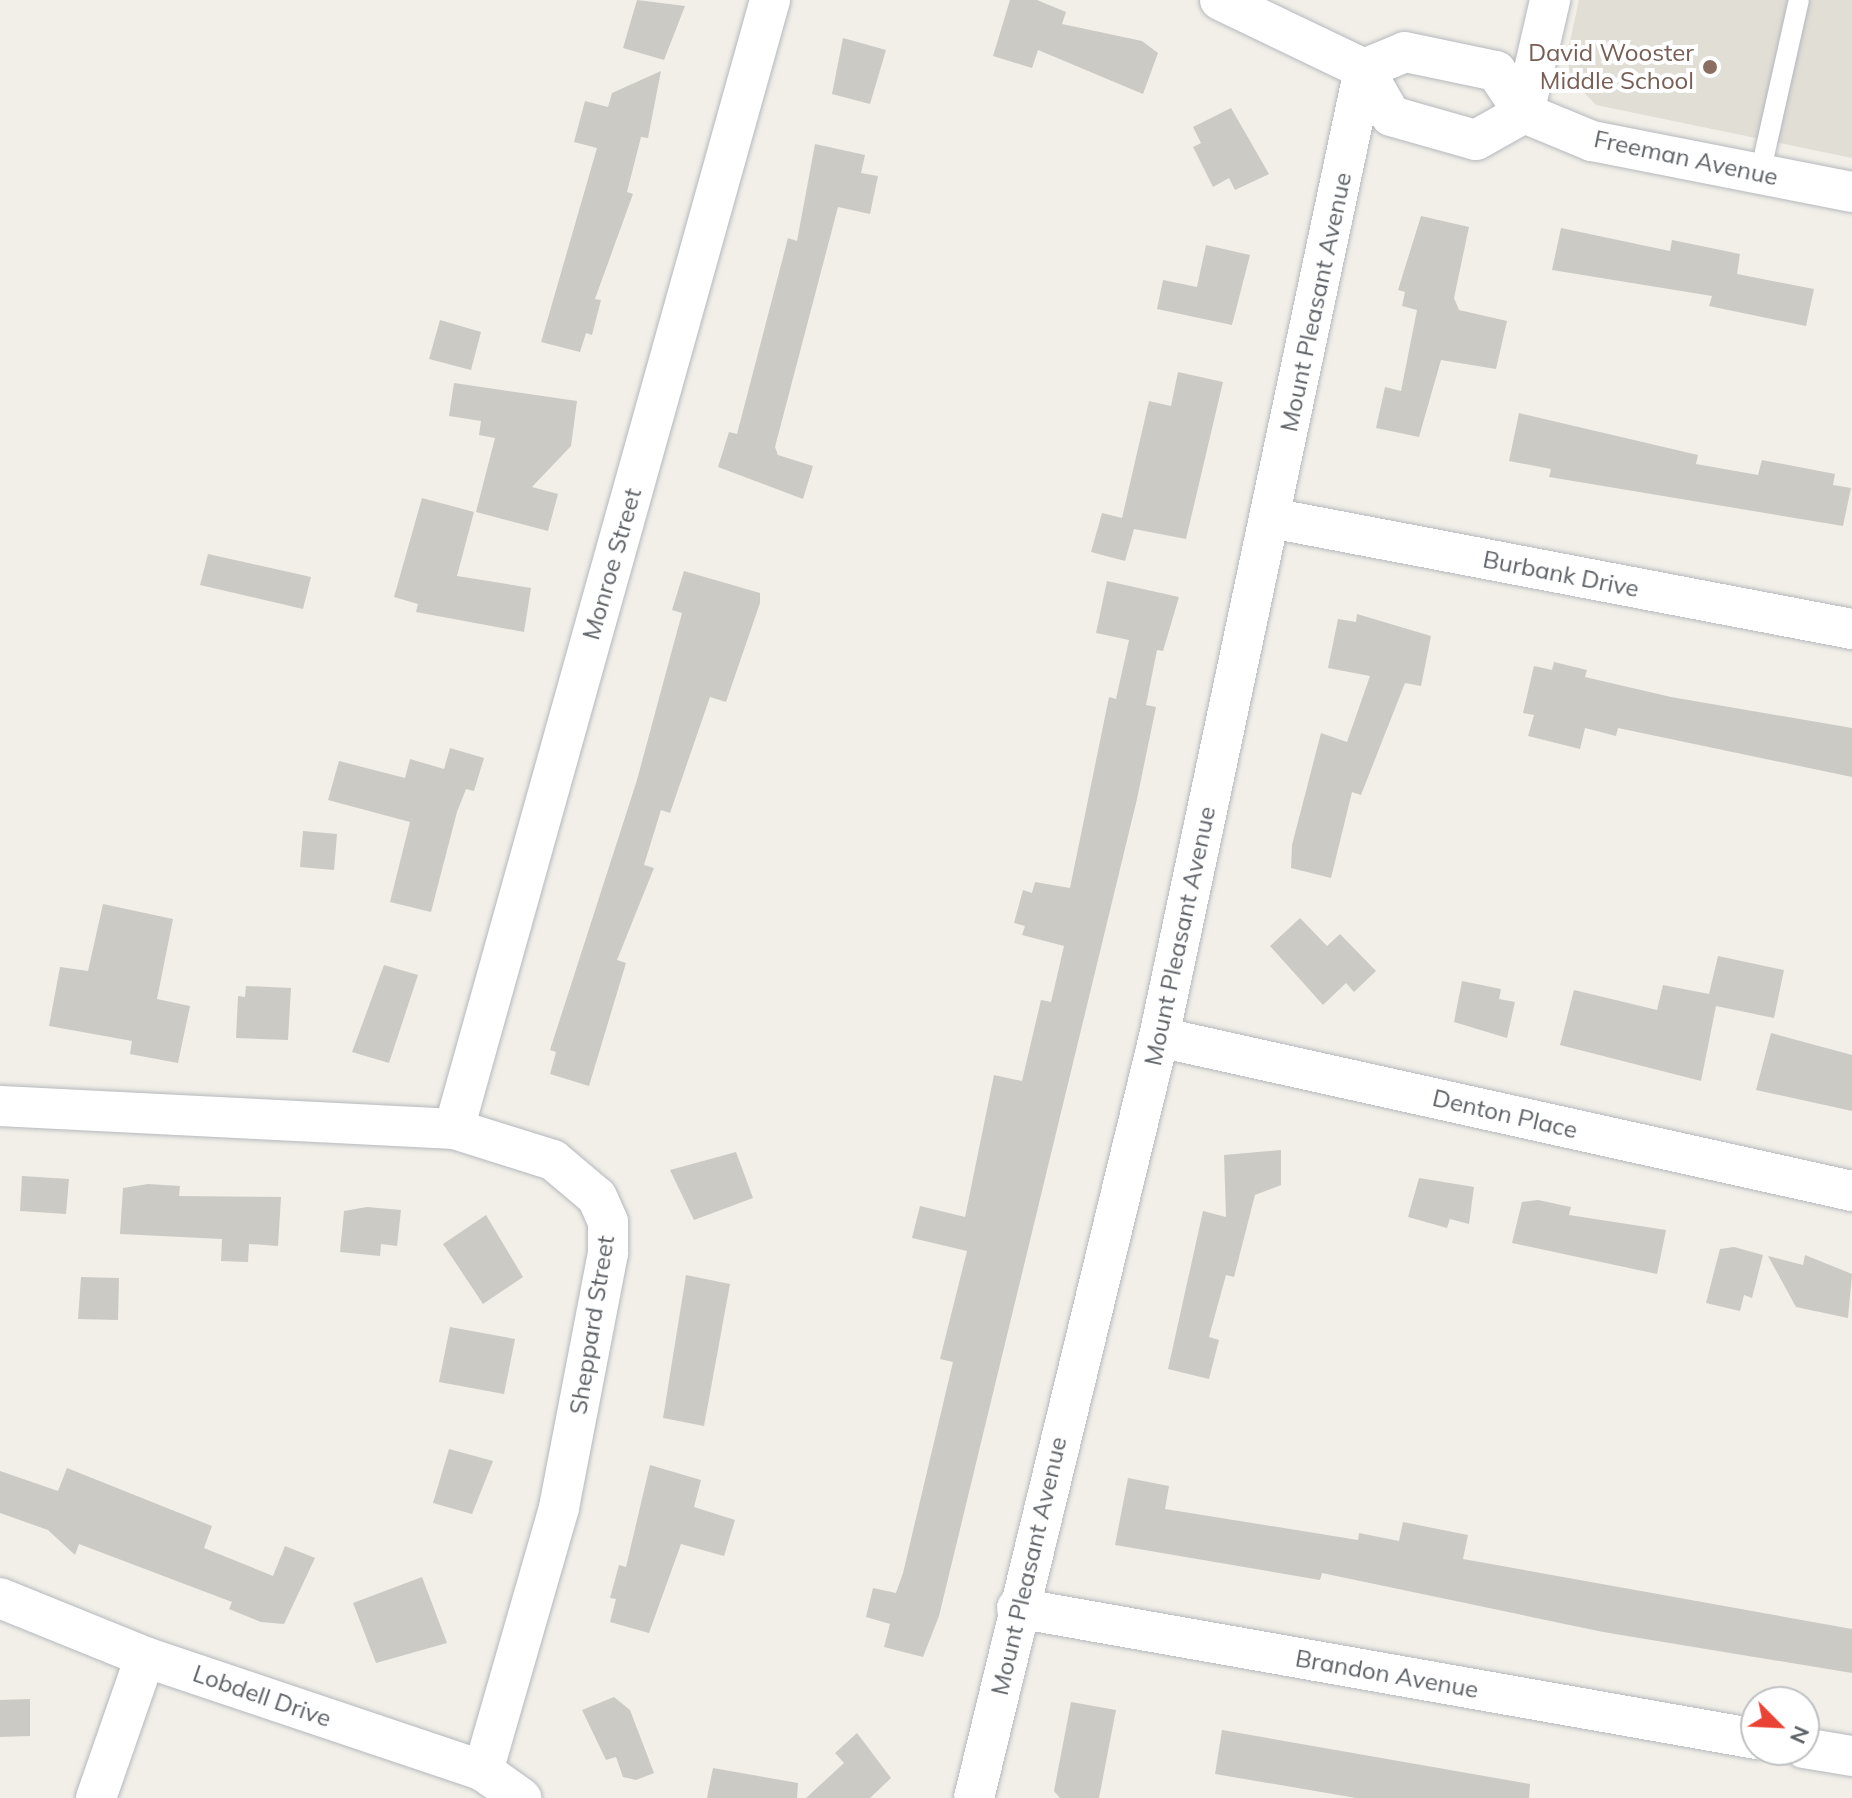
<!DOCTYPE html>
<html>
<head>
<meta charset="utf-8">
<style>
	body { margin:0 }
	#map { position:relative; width:1852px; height:1798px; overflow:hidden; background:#f1efe8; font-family:Mulish,sans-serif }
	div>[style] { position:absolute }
	.education>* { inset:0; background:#e1ded6 }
	.building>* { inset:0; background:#cccac5 }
	.roads { filter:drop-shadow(0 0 2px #b5b8bc) drop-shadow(0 0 2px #b5b8bc) }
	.lane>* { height:20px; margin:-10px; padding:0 10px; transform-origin:10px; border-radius:10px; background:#fff }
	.street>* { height:40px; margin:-20px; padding:0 20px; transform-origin:20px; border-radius:20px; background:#fff }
	.dots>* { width:22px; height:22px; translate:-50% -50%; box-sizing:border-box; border:4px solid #fff; border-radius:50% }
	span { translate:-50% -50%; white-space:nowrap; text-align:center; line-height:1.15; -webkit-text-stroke:8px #fff; paint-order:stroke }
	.education-label { font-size:24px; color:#785e54 }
	.right { translate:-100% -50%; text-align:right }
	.street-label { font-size:24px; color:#5f6368 }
	.north { position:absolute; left:1740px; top:1686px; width:80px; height:80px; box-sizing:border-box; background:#fff; border:2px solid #bfc1c3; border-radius:50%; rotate:114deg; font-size:22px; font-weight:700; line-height:32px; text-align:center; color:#5f6368 }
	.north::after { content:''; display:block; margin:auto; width:28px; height:36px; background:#ea4335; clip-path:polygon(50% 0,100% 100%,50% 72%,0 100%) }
</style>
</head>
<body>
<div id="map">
	<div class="education">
		<div style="clip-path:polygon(1579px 0,1852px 0,1852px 158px,1596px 105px,1571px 79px,1567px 55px)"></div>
	</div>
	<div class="building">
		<div style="clip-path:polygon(637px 0,685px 6px,664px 60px,623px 48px)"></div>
		<div style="clip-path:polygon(1010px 0,1037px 0,1066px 12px,1062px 24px,1142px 41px,1158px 53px,1143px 94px,1038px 50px,1032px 68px,993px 56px)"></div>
		<div style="clip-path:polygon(843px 38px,886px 50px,870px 104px,832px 94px)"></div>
		<div style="clip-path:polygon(661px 71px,648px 138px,641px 137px,627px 192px,633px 194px,595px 299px,601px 300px,592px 335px,586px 333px,580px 352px,541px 342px,597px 148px,574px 142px,585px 101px,608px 107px,612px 93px)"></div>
		<div style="clip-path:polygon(1231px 108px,1269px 174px,1235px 190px,1229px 178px,1213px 187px,1193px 147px,1201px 143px,1193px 127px)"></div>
		<div style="clip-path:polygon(815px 144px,865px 155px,861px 173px,878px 176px,870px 214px,838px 207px,775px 447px,778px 455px,813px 466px,803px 499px,718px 467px,729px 432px,737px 434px,788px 238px,797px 241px)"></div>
		<div style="clip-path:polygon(1421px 216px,1469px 227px,1454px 298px,1459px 310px,1507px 321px,1496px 369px,1441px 360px,1419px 437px,1376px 428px,1385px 387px,1401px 391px,1417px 310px,1402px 306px,1405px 292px,1398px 290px)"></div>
		<div style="clip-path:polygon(1561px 228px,1670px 251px,1672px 240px,1740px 254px,1737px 274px,1814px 289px,1806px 326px,1709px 306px,1712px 296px,1552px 270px)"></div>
		<div style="clip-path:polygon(1206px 245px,1250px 255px,1232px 325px,1157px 309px,1163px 280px,1197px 287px)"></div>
		<div style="clip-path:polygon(440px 320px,481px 332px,471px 370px,429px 359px)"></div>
		<div style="clip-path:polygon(1178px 372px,1223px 382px,1186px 539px,1134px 529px,1125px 561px,1091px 552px,1102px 513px,1122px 518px,1149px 401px,1171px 406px)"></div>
		<div style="clip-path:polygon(454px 383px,577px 401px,571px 446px,532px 487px,558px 494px,548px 531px,476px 512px,495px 438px,479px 435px,481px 421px,449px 416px)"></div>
		<div style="clip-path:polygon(1519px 413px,1698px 455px,1696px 464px,1758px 475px,1762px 460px,1835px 474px,1833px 485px,1851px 488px,1843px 526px,1549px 477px,1551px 469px,1509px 461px)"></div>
		<div style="clip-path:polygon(422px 498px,474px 512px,457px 576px,531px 588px,524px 632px,416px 612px,418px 604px,394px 597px)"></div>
		<div style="clip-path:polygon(208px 554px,311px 577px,303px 609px,200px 585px)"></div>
		<div style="clip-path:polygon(684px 571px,760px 593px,760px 603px,726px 702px,710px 697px,670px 813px,661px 810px,644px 865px,654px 868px,617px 960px,626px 963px,589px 1086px,550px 1074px,556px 1052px,550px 1050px,637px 780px,682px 613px,672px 610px)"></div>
		<div style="clip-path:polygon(1107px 581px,1179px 597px,1163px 651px,1157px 650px,1146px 705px,1156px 707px,1137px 799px,939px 1616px,923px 1657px,884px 1647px,890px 1624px,866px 1617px,873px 1588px,896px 1593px,903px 1573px,953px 1362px,940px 1359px,967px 1251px,912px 1238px,920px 1206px,965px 1217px,994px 1075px,1022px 1081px,1041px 1000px,1051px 1002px,1064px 946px,1022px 935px,1025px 926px,1014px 923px,1023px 890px,1032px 893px,1035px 882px,1070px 888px,1109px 697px,1116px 699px,1129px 640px,1096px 633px)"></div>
		<div style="clip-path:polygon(1357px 614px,1431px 636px,1421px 686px,1405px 683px,1361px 795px,1352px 792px,1331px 878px,1291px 868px,1292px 845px,1321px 733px,1347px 742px,1370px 676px,1328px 668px,1338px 619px,1356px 622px)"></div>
		<div style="clip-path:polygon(1554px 662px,1587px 670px,1585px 677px,1671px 697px,1852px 728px,1852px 777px,1618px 728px,1616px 736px,1585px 728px,1580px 749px,1528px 736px,1534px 715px,1523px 713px,1534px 666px,1552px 670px)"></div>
		<div style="clip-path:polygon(450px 748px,484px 758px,474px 791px,466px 789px,457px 812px,431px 912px,390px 902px,410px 822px,328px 800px,339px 761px,405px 778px,410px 759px,444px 769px)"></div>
		<div style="clip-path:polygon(303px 831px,337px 834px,334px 870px,300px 867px)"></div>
		<div style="clip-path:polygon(103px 904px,173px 919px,157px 999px,190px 1006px,178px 1063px,130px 1054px,132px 1041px,49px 1026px,60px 967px,88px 971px)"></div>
		<div style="clip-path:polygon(1300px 918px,1327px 946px,1340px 934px,1376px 971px,1354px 992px,1346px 983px,1323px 1005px,1270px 946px)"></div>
		<div style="clip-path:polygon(1718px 956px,1784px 970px,1774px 1018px,1716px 1006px,1701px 1081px,1560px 1045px,1574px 990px,1657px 1010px,1663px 985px,1709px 994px)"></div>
		<div style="clip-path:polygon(384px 965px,418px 975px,389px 1063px,352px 1052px)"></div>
		<div style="clip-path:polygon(1462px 981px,1501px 989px,1499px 999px,1515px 1002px,1507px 1038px,1454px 1022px)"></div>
		<div style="clip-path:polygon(246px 986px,291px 988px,288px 1040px,236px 1038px,238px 996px,245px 997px)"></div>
		<div style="clip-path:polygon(1771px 1033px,1852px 1055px,1852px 1111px,1756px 1090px)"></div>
		<div style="clip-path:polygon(1281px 1150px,1281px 1185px,1255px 1195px,1234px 1277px,1226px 1275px,1209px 1337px,1219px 1340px,1209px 1379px,1168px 1369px,1203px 1211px,1226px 1217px,1224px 1155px)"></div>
		<div style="clip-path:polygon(736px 1152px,753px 1198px,694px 1220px,670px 1170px)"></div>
		<div style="clip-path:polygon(22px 1176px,69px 1179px,66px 1214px,20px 1211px)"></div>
		<div style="clip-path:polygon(1419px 1178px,1474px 1187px,1469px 1224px,1450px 1219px,1447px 1228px,1408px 1217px)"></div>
		<div style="clip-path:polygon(148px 1184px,180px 1186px,179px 1196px,281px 1197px,278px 1246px,249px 1244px,248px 1262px,221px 1261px,222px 1239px,120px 1234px,123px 1188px)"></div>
		<div style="clip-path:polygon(1538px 1200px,1571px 1207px,1569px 1215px,1666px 1230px,1657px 1274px,1512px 1243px,1522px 1202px)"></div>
		<div style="clip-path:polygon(367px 1207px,401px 1210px,397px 1246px,381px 1244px,380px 1256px,340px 1252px,344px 1211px)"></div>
		<div style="clip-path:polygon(486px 1215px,523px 1277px,483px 1304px,443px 1244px)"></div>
		<div style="clip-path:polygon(1734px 1247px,1763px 1255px,1752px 1298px,1744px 1295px,1740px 1311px,1706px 1303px,1720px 1249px)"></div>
		<div style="clip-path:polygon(1805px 1255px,1852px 1274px,1848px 1318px,1796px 1307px,1768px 1256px,1803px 1265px)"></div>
		<div style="clip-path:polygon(686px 1275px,730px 1284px,704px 1426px,663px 1418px)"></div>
		<div style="clip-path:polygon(81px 1277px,119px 1278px,118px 1320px,78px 1319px)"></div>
		<div style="clip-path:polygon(450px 1327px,515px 1339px,504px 1394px,439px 1382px)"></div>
		<div style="clip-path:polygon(449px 1449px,493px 1461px,472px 1514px,433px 1503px)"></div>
		<div style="clip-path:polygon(650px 1465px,701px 1480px,694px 1507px,735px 1520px,724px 1556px,681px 1544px,649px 1633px,610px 1622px,616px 1599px,610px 1598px,619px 1565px,626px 1567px)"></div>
		<div style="clip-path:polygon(67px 1468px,212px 1526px,204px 1548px,273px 1576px,285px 1546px,315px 1558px,284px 1624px,261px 1622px,229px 1609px,232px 1602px,79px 1544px,75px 1555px,48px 1530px,0 1513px,0 1471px,58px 1491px)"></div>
		<div style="clip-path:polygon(1128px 1478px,1169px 1486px,1165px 1509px,1358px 1540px,1359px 1533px,1399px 1541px,1403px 1522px,1468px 1535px,1463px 1559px,1852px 1629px,1852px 1673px,1603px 1632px,1322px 1573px,1320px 1580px,1115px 1545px)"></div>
		<div style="clip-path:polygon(422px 1577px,447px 1643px,376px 1663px,353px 1603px)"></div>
		<div style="clip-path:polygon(614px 1697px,630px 1710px,654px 1773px,636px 1780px,623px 1777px,616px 1757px,606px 1760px,582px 1710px)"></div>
		<div style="clip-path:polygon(30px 1699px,30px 1736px,0 1737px,0 1700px)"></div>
		<div style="clip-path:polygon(1071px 1702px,1116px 1710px,1099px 1798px,1060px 1798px,1054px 1791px)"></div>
		<div style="clip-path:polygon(1222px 1730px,1530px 1784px,1529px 1798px,1356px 1798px,1215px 1774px)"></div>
		<div style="clip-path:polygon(857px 1733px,891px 1778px,870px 1798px,806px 1798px,844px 1763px,835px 1753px)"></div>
		<div style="clip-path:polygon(713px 1768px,798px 1783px,797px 1798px,707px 1798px)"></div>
	</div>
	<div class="roads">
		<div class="lane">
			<div style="left:1760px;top:174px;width:178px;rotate:-77.4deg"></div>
		</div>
		<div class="street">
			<div style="left:1220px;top:0;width:160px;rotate:25.6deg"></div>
			<div style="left:1364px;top:69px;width:54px;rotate:60.1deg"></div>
			<div style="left:1391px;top:116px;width:88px;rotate:15.8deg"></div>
			<div style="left:1476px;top:140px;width:55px;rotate:-29.4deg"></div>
			<div style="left:1364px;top:69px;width:44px;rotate:-22.5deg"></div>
			<div style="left:1405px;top:52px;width:93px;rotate:11.8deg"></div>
			<div style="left:1496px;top:71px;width:50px;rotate:56.3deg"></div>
			<div style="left:1524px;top:113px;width:74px;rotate:22.4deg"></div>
			<div style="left:1592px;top:141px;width:265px;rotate:11.1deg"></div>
			<div style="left:1524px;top:113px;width:116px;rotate:-77deg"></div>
			<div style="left:1271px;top:518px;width:592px;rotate:10.82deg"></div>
			<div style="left:1159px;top:1037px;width:710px;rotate:12.53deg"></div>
			<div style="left:0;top:1106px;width:455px;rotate:2.9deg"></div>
			<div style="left:454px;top:1129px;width:104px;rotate:17.4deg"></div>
			<div style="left:553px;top:1160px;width:57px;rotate:40.1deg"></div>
			<div style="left:597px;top:1197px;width:27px;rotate:66deg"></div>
			<div style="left:608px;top:1222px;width:31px;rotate:90deg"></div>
			<div style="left:608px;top:1253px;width:260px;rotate:100.9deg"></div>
			<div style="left:559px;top:1508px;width:274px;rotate:106.1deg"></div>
			<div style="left:454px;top:1129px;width:1172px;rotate:-74.36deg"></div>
			<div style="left:0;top:1598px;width:157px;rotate:22.1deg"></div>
			<div style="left:145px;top:1657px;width:357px;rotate:18.6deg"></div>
			<div style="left:483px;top:1771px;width:47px;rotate:35.4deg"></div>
			<div style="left:1017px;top:1608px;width:751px;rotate:10.05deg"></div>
			<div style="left:1804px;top:1748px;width:49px;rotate:9.5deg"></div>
			<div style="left:96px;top:1798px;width:149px;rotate:-70.8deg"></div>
			<div style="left:974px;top:1798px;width:783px;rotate:-76.34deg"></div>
			<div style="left:1159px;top:1037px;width:989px;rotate:-78.04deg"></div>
		</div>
	</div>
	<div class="dots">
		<div style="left:1710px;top:67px;background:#8d6e63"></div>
	</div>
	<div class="education-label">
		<span class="right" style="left:1694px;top:67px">David Wooster<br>Middle School</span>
	</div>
	<div class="street-label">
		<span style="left:1686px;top:158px;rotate:12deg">Freeman Avenue</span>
		<span style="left:1316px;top:302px;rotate:-78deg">Mount Pleasant Avenue</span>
		<span style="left:612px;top:564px;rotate:-74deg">Monroe Street</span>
		<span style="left:1561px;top:574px;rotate:11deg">Burbank Drive</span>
		<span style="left:1180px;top:936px;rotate:-78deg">Mount Pleasant Avenue</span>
		<span style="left:1505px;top:1114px;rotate:13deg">Denton Place</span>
		<span style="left:592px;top:1325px;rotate:-81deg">Sheppard Street</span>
		<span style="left:1029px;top:1566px;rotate:-77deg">Mount Pleasant Avenue</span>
		<span style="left:1387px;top:1674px;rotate:10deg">Brandon Avenue</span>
		<span style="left:262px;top:1696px;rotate:19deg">Lobdell Drive</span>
	</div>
	<div class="north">N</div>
</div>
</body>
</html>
